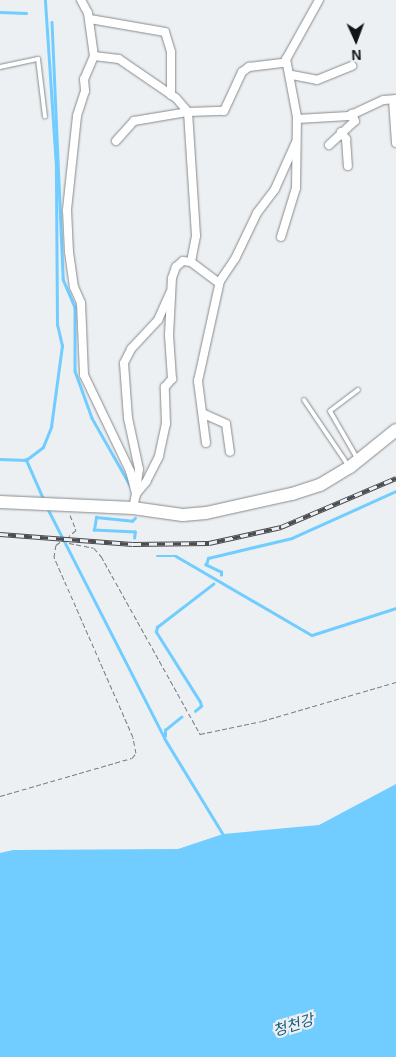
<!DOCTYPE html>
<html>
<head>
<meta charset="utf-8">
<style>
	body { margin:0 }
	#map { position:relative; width:396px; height:1057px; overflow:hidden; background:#ecf0f3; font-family:Arial,"Noto Sans KR",sans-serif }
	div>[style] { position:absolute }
	.water>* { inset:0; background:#71cdff }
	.stream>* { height:2.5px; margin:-1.25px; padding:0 1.25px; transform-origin:1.25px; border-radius:1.25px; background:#71cdff }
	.path>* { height:1px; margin-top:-0.5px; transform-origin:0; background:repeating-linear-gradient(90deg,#787a7c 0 5px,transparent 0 7.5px) }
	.roads { filter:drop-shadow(0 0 1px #868a8c) drop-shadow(0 0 1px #868a8c) }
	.service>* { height:4px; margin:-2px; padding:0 2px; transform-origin:2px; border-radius:2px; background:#fff }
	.minor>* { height:8px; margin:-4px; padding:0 4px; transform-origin:4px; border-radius:4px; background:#fff }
	.primary>* { height:12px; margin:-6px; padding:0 6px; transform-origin:6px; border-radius:6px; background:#fff }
	.rail>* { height:4.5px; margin-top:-2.25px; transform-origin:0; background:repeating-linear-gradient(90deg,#ecf0f3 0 8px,#4b4c4e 0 16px); box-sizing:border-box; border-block:1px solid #4b4c4e }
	span { translate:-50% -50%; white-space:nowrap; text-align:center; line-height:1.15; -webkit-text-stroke:4.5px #ecf0f3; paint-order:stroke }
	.water-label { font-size:15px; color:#135b7c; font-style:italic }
	.north { position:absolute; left:331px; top:15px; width:50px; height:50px; -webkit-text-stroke:4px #ecf0f3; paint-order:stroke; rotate:178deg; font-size:14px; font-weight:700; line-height:20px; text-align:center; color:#121314 }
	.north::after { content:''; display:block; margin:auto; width:18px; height:22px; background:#121314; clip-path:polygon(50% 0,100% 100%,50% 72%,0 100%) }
</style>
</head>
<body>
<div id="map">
	<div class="water">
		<div style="clip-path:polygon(396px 784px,396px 1057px,0 1057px,0 853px,13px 850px,178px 849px,223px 834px,319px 825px)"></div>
	</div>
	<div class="stream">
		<div style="left:0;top:12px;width:26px;rotate:2deg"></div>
		<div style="left:52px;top:22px;width:257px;rotate:87.5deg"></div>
		<div style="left:63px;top:279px;width:30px;rotate:67deg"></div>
		<div style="left:75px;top:307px;width:64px;rotate:90deg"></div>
		<div style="left:75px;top:371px;width:50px;rotate:70.1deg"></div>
		<div style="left:92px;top:418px;width:77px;rotate:60.4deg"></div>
		<div style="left:0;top:459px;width:26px;rotate:2deg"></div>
		<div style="left:43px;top:499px;width:43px;rotate:-113.6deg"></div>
		<div style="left:26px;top:460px;width:21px;rotate:-37deg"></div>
		<div style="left:43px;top:447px;width:22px;rotate:-68deg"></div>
		<div style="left:51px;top:427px;width:82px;rotate:-82.3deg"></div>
		<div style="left:62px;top:346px;width:22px;rotate:-103deg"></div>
		<div style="left:57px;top:325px;width:158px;rotate:-90.4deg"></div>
		<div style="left:56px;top:167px;width:167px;rotate:-93.8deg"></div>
		<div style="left:48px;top:509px;width:258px;rotate:63deg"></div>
		<div style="left:165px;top:739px;width:111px;rotate:58.6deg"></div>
		<div style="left:134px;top:538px;width:6px;rotate:-81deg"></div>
		<div style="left:135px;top:532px;width:41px;rotate:-177.2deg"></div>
		<div style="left:94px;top:530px;width:13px;rotate:-81deg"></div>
		<div style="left:96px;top:517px;width:36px;rotate:6deg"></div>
		<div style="left:132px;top:521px;width:4px;rotate:-45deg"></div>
		<div style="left:157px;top:556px;width:19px"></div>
		<div style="left:176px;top:556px;width:157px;rotate:30.2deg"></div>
		<div style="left:312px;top:635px;width:88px;rotate:-17.8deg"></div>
		<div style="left:221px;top:575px;width:3px;rotate:-90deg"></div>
		<div style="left:221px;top:572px;width:17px;rotate:-155deg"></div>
		<div style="left:206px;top:565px;width:7px;rotate:-74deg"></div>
		<div style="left:208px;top:558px;width:86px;rotate:-13.4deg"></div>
		<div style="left:292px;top:538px;width:114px;rotate:-24.3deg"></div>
		<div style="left:195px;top:711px;width:8px;rotate:-40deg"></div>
		<div style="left:201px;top:706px;width:4px;rotate:-104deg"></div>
		<div style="left:200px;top:702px;width:83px;rotate:-122.2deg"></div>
		<div style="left:156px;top:632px;width:5px;rotate:-79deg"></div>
		<div style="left:157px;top:627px;width:71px;rotate:-37.5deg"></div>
		<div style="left:165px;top:736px;width:6px;rotate:-90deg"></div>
		<div style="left:165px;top:730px;width:21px;rotate:-39deg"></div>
	</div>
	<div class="path">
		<div style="left:70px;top:515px;width:16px;rotate:68deg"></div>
		<div style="left:76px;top:530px;width:9px;rotate:139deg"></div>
		<div style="left:69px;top:536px;width:7px;rotate:90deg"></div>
		<div style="left:69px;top:543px;width:25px;rotate:11deg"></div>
		<div style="left:94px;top:548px;width:11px;rotate:49deg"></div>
		<div style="left:101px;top:556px;width:204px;rotate:60.9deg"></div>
		<div style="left:200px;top:734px;width:63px;rotate:-11.8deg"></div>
		<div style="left:262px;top:721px;width:140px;rotate:-16.2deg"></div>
		<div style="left:0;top:796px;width:137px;rotate:-16.1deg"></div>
		<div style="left:132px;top:758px;width:6px;rotate:-51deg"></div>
		<div style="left:136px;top:753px;width:16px;rotate:-101deg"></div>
		<div style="left:133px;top:737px;width:197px;rotate:-113.7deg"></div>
		<div style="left:54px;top:557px;width:12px;rotate:-81deg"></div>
		<div style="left:56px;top:545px;width:15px;rotate:-37deg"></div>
	</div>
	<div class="roads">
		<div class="service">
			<div style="left:0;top:67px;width:39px;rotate:-12deg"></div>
			<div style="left:38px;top:59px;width:58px;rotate:83.1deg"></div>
			<div style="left:304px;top:400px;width:78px;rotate:55.9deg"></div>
			<div style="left:357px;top:458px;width:54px;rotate:-119.9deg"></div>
			<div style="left:330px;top:411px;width:35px;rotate:-37deg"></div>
		</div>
		<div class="minor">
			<div style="left:81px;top:0;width:15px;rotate:62deg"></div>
			<div style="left:88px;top:13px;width:43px;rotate:82.1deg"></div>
			<div style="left:94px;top:56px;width:25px;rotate:113deg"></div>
			<div style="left:84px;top:79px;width:12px;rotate:85deg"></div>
			<div style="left:85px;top:91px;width:26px;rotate:108deg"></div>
			<div style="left:77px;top:116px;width:95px;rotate:96.1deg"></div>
			<div style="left:67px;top:210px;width:42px;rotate:87.3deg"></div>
			<div style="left:69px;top:252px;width:35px;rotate:82deg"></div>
			<div style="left:74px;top:287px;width:17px;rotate:66deg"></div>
			<div style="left:81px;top:303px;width:72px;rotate:87.6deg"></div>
			<div style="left:84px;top:375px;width:106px;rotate:64.4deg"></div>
			<div style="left:130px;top:471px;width:24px;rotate:75deg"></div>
			<div style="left:136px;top:494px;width:14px;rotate:102deg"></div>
			<div style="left:90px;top:19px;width:76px;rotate:9.8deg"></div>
			<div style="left:165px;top:32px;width:21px;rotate:73deg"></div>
			<div style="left:171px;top:52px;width:43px;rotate:90deg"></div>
			<div style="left:94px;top:56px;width:25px;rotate:7deg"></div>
			<div style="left:119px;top:59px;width:69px;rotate:34.4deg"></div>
			<div style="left:176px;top:98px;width:18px;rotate:49deg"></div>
			<div style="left:188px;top:112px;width:36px;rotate:-2deg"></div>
			<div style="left:224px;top:111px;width:43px;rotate:-65.2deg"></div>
			<div style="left:242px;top:72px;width:9px;rotate:-36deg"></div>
			<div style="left:249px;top:67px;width:35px;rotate:-7deg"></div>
			<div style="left:284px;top:63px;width:72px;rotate:-60.9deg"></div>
			<div style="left:292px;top:75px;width:25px;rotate:11deg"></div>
			<div style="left:317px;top:80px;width:38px;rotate:-22deg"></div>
			<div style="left:393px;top:100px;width:43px;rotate:86deg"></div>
			<div style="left:297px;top:119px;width:52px;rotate:-3.3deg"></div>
			<div style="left:349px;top:116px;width:38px;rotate:-25deg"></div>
			<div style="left:384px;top:100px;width:12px;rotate:-5deg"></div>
			<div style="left:341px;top:132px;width:9px;rotate:54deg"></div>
			<div style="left:346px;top:139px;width:27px;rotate:86deg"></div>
			<div style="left:116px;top:141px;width:27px;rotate:-48deg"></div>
			<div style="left:134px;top:121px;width:55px;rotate:-9.5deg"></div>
			<div style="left:188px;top:112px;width:124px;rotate:86.3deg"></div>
			<div style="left:196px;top:236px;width:26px;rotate:101deg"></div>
			<div style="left:191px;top:262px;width:35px;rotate:37deg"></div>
			<div style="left:329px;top:145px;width:35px;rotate:-43deg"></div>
			<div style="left:355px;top:121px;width:8px;rotate:-113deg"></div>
			<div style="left:281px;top:237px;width:51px;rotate:-73deg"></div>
			<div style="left:296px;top:188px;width:71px;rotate:-89.2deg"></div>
			<div style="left:297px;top:117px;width:59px;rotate:-100.7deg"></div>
			<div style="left:204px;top:414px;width:24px;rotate:24deg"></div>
			<div style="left:226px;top:424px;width:28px;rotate:82deg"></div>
			<div style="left:206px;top:443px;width:63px;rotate:-97.4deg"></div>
			<div style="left:198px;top:381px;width:102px;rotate:-77.6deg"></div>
			<div style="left:220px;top:281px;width:27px;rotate:-56deg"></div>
			<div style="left:235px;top:259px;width:51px;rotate:-64.4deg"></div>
			<div style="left:257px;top:213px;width:30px;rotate:-53deg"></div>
			<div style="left:275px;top:189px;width:51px;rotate:-65.9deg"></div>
			<div style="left:136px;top:492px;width:23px;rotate:-83deg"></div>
			<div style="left:139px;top:469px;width:52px;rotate:-102.2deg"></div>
			<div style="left:128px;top:418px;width:55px;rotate:-94.2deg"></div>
			<div style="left:124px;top:363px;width:16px;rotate:-63deg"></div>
			<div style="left:131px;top:349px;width:40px;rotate:-47deg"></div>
			<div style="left:158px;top:320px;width:30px;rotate:-66deg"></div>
			<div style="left:136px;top:494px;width:16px;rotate:-50deg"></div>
			<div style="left:146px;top:482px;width:29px;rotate:-63deg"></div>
			<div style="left:159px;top:456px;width:33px;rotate:-78deg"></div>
			<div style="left:166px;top:424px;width:37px;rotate:-92deg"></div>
			<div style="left:165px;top:387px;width:11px;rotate:-49deg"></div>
			<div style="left:172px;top:379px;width:44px;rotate:-93.9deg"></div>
			<div style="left:169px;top:335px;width:57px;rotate:-87deg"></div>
			<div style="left:172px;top:278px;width:12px;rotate:-70deg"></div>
			<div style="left:176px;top:267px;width:9px;rotate:-41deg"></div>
			<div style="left:183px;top:261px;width:8px;rotate:7deg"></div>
		</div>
		<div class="primary">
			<div style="left:0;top:502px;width:133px;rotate:2.6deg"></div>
			<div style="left:133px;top:508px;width:50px;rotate:8deg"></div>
			<div style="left:183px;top:515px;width:23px;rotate:-5deg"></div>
			<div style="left:206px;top:513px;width:88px;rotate:-12.5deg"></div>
			<div style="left:292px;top:494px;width:29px;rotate:-18deg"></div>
			<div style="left:320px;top:485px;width:35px;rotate:-31deg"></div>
			<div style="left:350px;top:467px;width:59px;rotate:-38.8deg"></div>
		</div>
	</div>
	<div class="rail">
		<div style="left:0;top:534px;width:133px;rotate:4.3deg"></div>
		<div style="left:133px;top:544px;width:76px;rotate:-0.8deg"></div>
		<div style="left:209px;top:543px;width:74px;rotate:-12.5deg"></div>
		<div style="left:281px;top:527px;width:125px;rotate:-23.1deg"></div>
	</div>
	<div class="water-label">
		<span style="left:293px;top:1025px;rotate:-17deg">청천강</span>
	</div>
	<div class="north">N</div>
</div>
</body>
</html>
